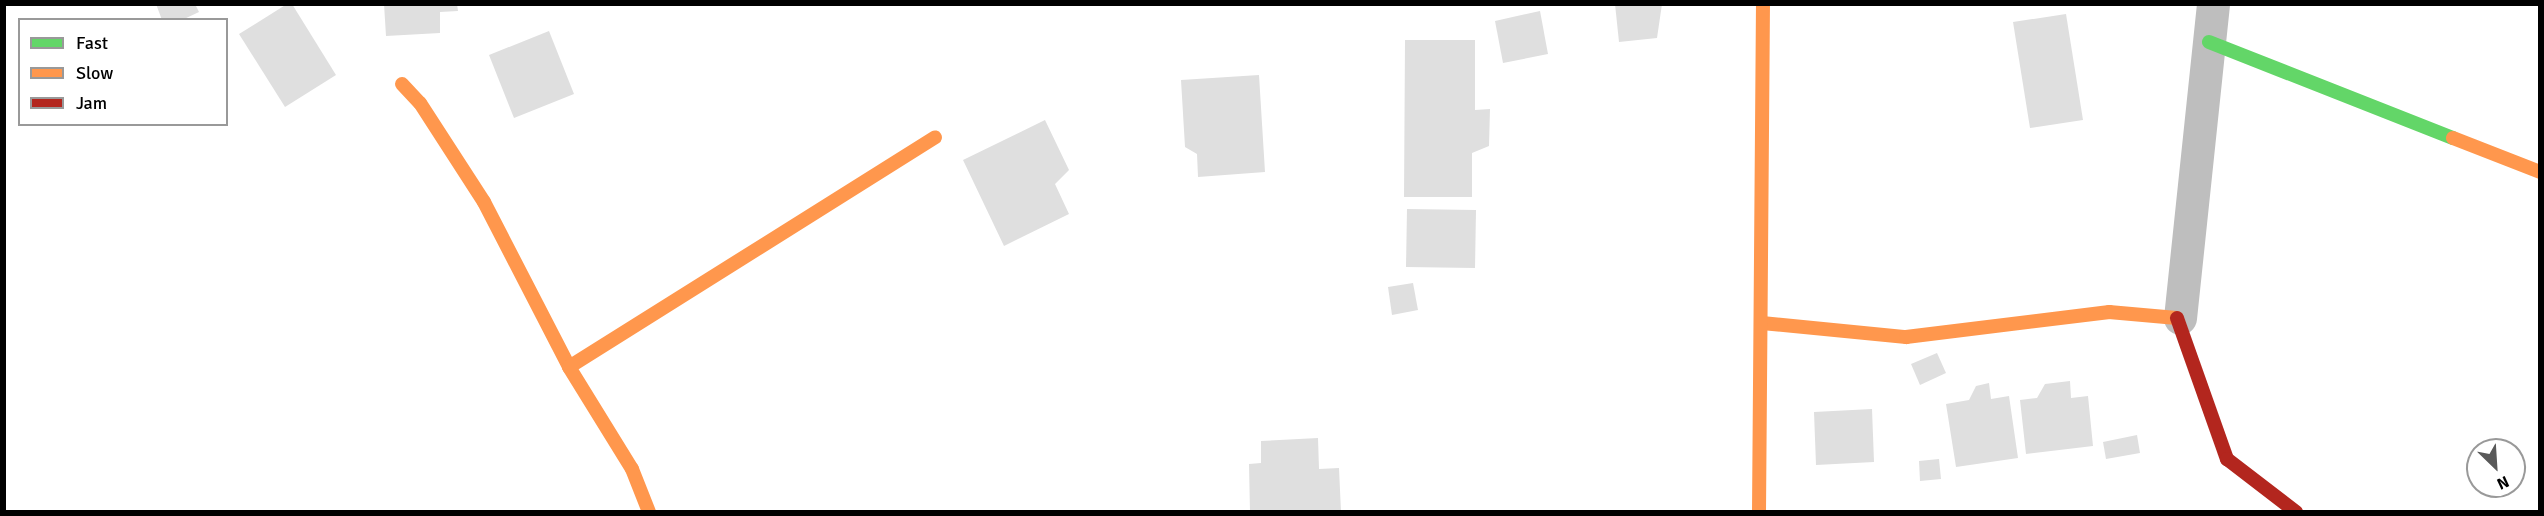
<!DOCTYPE html>
<html>
<head>
<meta charset="utf-8">
<style>
	body { margin:0 }
	#map { position:relative; width:2544px; height:516px; overflow:hidden; background:#fff; font-family:Signika,sans-serif }
	div>[style] { position:absolute }
	.building>* { inset:0; background:#dfdfdf }
	.street>* { height:33px; margin:-16.5px; padding:0 16.5px; transform-origin:16.5px; border-radius:16.5px; background:#bebebe }
	.fast>* { height:14px; margin:-7px; padding:0 7px; transform-origin:7px; border-radius:7px; background:#63d668 }
	.slow>* { height:14px; margin:-7px; padding:0 7px; transform-origin:7px; border-radius:7px; background:#ff974d }
	.jam>* { height:14px; margin:-7px; padding:0 7px; transform-origin:7px; border-radius:7px; background:#b3261e }
	span { translate:-50% -50%; white-space:nowrap; text-align:center; line-height:1.15; -webkit-text-stroke:4.5px #fff; paint-order:stroke }
	.frame { position:absolute; inset:0; border:6px solid #000; pointer-events:none }
	.legend { position:absolute; left:18px; top:18px; width:210px; height:108px; box-sizing:border-box; background:#fff; border:2px solid #999; margin:0; padding:8px 10px; list-style:none; font-size:18px; color:#000 }
	.legend li { display:flex; align-items:center; gap:12px; height:30px }
	.legend b { width:30px; border:2px solid #999 }
	.north { position:absolute; left:2466px; top:438px; width:60px; height:60px; box-sizing:border-box; background:#fff; border:2px solid #999; border-radius:50%; rotate:155deg; font-size:16px; font-weight:700; line-height:24px; text-align:center; color:#000 }
	.north::after { content:''; display:block; margin:auto; width:21px; height:27px; background:#595959; clip-path:polygon(50% 0,100% 100%,50% 72%,0 100%) }
</style>
</head>
<body>
<div id="map">
	<div class="building">
		<div style="clip-path:polygon(156px 4px,195px 4px,199px 12px,182px 20px,162px 20px)"></div>
		<div style="clip-path:polygon(287px 4px,292px 4px,336px 75px,285px 107px,239px 34px)"></div>
		<div style="clip-path:polygon(384px 4px,457px 4px,458px 11px,440px 12px,440px 33px,386px 36px)"></div>
		<div style="clip-path:polygon(1615px 4px,1662px 4px,1657px 38px,1619px 42px)"></div>
		<div style="clip-path:polygon(1540px 11px,1548px 54px,1503px 63px,1495px 21px)"></div>
		<div style="clip-path:polygon(2066px 14px,2083px 120px,2030px 128px,2013px 22px)"></div>
		<div style="clip-path:polygon(549px 31px,574px 94px,514px 118px,489px 55px)"></div>
		<div style="clip-path:polygon(1405px 40px,1475px 40px,1475px 110px,1490px 109px,1489px 146px,1472px 153px,1472px 197px,1404px 197px)"></div>
		<div style="clip-path:polygon(1259px 75px,1265px 172px,1198px 177px,1197px 154px,1185px 147px,1181px 80px)"></div>
		<div style="clip-path:polygon(1045px 120px,1069px 170px,1055px 184px,1069px 214px,1004px 246px,963px 160px)"></div>
		<div style="clip-path:polygon(1407px 209px,1476px 210px,1475px 268px,1406px 267px)"></div>
		<div style="clip-path:polygon(1413px 283px,1418px 310px,1392px 315px,1388px 287px)"></div>
		<div style="clip-path:polygon(1937px 353px,1946px 373px,1920px 385px,1911px 364px)"></div>
		<div style="clip-path:polygon(2070px 381px,2071px 398px,2088px 396px,2093px 446px,2026px 454px,2020px 400px,2037px 398px,2045px 384px)"></div>
		<div style="clip-path:polygon(1989px 383px,1991px 399px,2009px 396px,2018px 458px,1956px 467px,1946px 404px,1969px 400px,1976px 386px)"></div>
		<div style="clip-path:polygon(1872px 409px,1874px 462px,1816px 465px,1814px 412px)"></div>
		<div style="clip-path:polygon(2137px 435px,2140px 453px,2106px 459px,2103px 442px)"></div>
		<div style="clip-path:polygon(1318px 438px,1319px 469px,1339px 468px,1341px 512px,1250px 512px,1249px 464px,1261px 463px,1261px 441px)"></div>
		<div style="clip-path:polygon(1939px 459px,1941px 479px,1920px 481px,1919px 461px)"></div>
	</div>
	<div class="street">
		<div style="left:2180px;top:318px;width:316px;rotate:-84deg"></div>
	</div>
	<div class="fast">
		<div style="left:2209px;top:42px;width:262px;rotate:21.5deg"></div>
	</div>
	<div class="slow">
		<div style="left:402px;top:84px;width:26px;rotate:47deg"></div>
		<div style="left:420px;top:103px;width:118px;rotate:57.1deg"></div>
		<div style="left:484px;top:202px;width:186px;rotate:62.7deg"></div>
		<div style="left:569px;top:367px;width:120px;rotate:58.3deg"></div>
		<div style="left:632px;top:469px;width:46px;rotate:68.4deg"></div>
		<div style="left:2453px;top:138px;width:93px;rotate:21.3deg"></div>
		<div style="left:1762px;top:323px;width:145px;rotate:5.6deg"></div>
		<div style="left:1906px;top:337px;width:205px;rotate:-7deg"></div>
		<div style="left:2109px;top:312px;width:68px;rotate:5deg"></div>
		<div style="left:569px;top:367px;width:432px;rotate:-32.1deg"></div>
		<div style="left:1759px;top:512px;width:508px;rotate:-89.55deg"></div>
	</div>
	<div class="jam">
		<div style="left:2177px;top:318px;width:150px;rotate:70.5deg"></div>
		<div style="left:2227px;top:459px;width:87px;rotate:37.5deg"></div>
	</div>
	<div class="frame"></div>
	<ul class="legend">
	<li><b style="height:8px;background:#63d668"></b>Fast</li>
	<li><b style="height:8px;background:#ff974d"></b>Slow</li>
	<li><b style="height:8px;background:#b3261e"></b>Jam</li>
	</ul>
	<div class="north">N</div>
</div>
</body>
</html>
